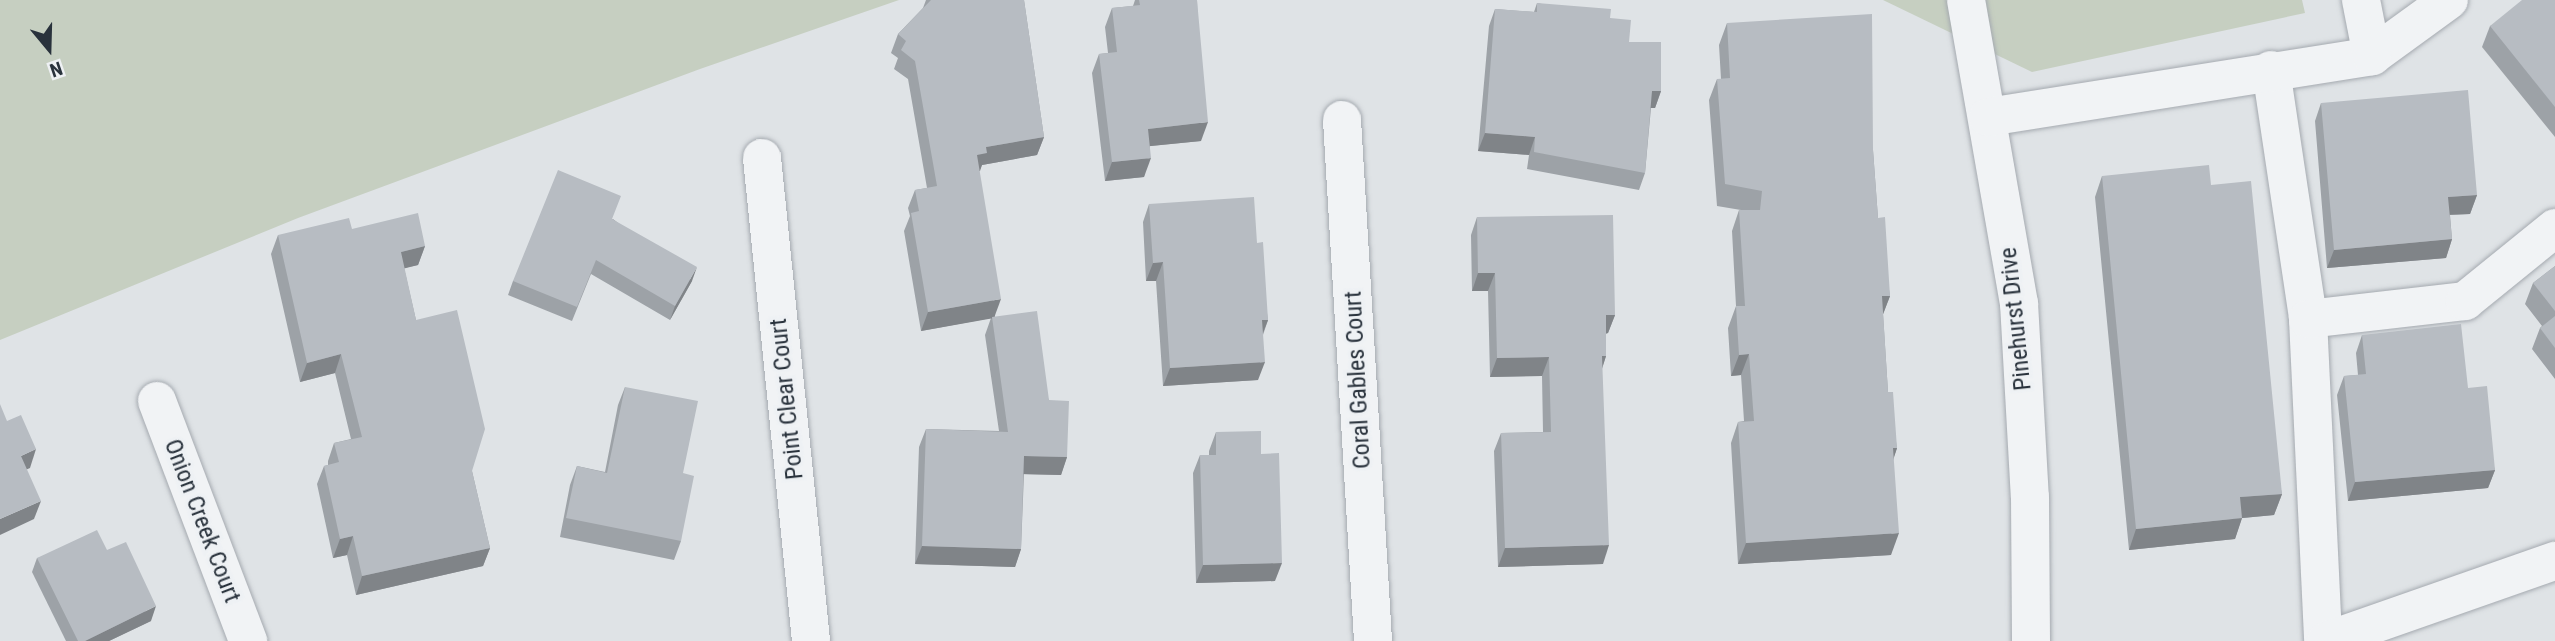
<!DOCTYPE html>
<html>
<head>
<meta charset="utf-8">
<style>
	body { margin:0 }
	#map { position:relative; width:2555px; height:641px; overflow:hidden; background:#dfe3e6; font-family:"Roboto Condensed",sans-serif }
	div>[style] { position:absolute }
	.green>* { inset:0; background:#c6cfc1 }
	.roads { filter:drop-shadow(0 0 2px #a5aab0) drop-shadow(0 0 2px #a5aab0) }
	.minor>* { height:38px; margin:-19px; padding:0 19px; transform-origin:19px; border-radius:19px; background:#f1f3f5 }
	.wall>* { inset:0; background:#9da2a7 }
	.shaded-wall>* { inset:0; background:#808488 }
	.building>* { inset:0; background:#b7bcc2 }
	span { translate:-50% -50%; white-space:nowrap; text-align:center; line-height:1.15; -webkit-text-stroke:7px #eef1f4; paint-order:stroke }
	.street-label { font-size:24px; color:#29323c }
	.north { position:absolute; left:14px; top:14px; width:70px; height:70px; -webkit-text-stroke:5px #eef1f4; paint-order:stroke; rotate:161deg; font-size:19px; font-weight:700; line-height:28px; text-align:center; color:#29323c }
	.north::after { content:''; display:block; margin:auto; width:24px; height:32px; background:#29323c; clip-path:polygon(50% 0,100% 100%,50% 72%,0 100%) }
</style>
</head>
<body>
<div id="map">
	<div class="green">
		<div style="clip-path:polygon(0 0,899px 0,700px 69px,298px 218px,0 340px)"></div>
		<div style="clip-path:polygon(1883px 0,2302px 0,2305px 13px,2032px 72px)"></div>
	</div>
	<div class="roads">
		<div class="minor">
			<div style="left:1966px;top:0;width:308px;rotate:80.1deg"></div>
			<div style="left:2019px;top:303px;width:194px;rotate:86.8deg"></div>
			<div style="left:2030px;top:497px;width:144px;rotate:89.6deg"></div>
			<div style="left:2372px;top:56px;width:95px;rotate:-36deg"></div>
			<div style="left:2271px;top:70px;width:252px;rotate:81.5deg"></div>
			<div style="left:2308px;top:319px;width:322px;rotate:87.3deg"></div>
			<div style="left:1988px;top:117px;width:389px;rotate:-9deg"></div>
			<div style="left:2372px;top:56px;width:57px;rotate:-101.1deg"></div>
			<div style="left:1342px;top:120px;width:522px;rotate:86.59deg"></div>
			<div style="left:762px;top:158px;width:485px;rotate:84.2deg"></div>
			<div style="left:2308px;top:319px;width:158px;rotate:-6.5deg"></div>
			<div style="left:2465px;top:301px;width:116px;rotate:-39deg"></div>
			<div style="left:157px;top:401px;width:257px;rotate:69.2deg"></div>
			<div style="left:2326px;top:641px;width:243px;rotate:-19.3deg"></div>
		</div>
	</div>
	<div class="wall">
		<div style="clip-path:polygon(926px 0,1024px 0,1044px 137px,1037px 155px,982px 165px,979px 171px,995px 317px,1049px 400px,1067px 457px,1061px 475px,1024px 474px,1021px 549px,1015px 567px,915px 564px,919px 447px,926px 429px,999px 431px,985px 335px,991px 318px,921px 331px,904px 231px,910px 216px,908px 208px,915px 190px,927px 188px,908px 79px,894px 69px,898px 58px,891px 53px,898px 34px,923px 8px)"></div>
		<div style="clip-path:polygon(1135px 0,1197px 0,1201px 141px,1150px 146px,1144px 177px,1105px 181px,1092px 73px,1099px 54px,1108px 53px,1105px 27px,1112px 8px,1133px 6px)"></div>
		<div style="clip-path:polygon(2555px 0,2555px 137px,2482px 47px,2490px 26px)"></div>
		<div style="clip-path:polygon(1537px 3px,1610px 18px,1629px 42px,1661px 91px,1655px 108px,1651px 108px,1645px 173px,1639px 190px,1527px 169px,1529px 155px,1478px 151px,1489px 26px,1495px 9px,1534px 12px)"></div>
		<div style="clip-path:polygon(1727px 23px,1873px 150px,1878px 218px,1890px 296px,1883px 314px,1888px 392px,1897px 448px,1893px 459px,1891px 555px,1738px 564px,1731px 443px,1738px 422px,1744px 421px,1741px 375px,1731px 376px,1728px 328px,1736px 306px,1732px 231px,1739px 210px,1741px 210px,1717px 206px,1709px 100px,1717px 79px,1721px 79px,1719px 45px)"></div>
		<div style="clip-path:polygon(2321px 103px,2477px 195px,2470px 214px,2450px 215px,2452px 239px,2446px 258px,2327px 268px,2315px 121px)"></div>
		<div style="clip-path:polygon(2102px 176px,2211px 185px,2282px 494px,2274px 515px,2242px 518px,2235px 539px,2129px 550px,2095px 197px)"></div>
		<div style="clip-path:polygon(1149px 204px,1257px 243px,1268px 320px,1263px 335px,1258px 380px,1163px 386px,1156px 281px,1146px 281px,1143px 222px)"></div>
		<div style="clip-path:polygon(1477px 217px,1615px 315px,1608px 333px,1606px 334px,1606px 356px,1602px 368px,1603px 564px,1498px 567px,1494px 451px,1501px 433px,1543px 432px,1542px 376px,1490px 377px,1488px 291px,1472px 291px,1471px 235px)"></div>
		<div style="clip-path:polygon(613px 219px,692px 281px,670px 320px,591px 274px,572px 321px,508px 295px,513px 281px)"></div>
		<div style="clip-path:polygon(278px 235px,425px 246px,418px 265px,404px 268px,416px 320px,472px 471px,490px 548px,483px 566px,356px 595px,347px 555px,333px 558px,317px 484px,324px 466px,328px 465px,328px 461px,334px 443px,351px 439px,335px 373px,300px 382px,271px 254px)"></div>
		<div style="clip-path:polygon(2555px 266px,2555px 379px,2532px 349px,2540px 328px,2542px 326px,2525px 304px,2533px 283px)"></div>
		<div style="clip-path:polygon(2362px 335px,2468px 388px,2495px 470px,2488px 488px,2348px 501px,2337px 395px,2344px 376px,2358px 375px,2356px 353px)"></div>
		<div style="clip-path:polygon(625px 387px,683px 473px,681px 541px,674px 560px,560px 537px,570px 485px,577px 466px,605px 472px,618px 405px)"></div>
		<div style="clip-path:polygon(1216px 432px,1261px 454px,1275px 581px,1196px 583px,1193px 473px,1200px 455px,1209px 455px,1209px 451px)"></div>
		<div style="clip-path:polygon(107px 550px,151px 621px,109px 641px,66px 641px,32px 572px,37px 558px)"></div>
	</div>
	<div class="shaded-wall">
		<div style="clip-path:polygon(1652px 91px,1661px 91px,1655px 108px,1646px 108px)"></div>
		<div style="clip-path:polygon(1208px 122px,1201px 141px,1141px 147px,1148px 129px)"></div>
		<div style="clip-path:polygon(1485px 133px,1535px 137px,1529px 155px,1478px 151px)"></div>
		<div style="clip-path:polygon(1044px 137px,1037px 155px,982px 165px,980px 171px,970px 173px,977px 155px,986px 147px)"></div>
		<div style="clip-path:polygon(1151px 158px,1144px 177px,1105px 181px,1112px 162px)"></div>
		<div style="clip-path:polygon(2477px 195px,2470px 214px,2441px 215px,2448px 197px)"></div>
		<div style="clip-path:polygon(2452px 239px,2446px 258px,2327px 268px,2334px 250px)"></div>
		<div style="clip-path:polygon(425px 246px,418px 265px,394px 271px,401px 252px)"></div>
		<div style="clip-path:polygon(1163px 262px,1156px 281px,1146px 281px,1153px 263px)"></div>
		<div style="clip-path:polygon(697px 267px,692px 281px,670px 320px,675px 306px)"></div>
		<div style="clip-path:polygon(1478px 273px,1495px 273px,1488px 291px,1472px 291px)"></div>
		<div style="clip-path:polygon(1882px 296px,1890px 296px,1882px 317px)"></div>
		<div style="clip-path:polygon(1001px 299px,994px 318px,921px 331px,928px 312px)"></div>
		<div style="clip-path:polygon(1606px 315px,1615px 315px,1608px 333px,1599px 334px)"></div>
		<div style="clip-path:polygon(1262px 320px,1268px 320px,1261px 338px)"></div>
		<div style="clip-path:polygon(341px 354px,335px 373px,300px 382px,307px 363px)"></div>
		<div style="clip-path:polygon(1749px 354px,1741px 375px,1731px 376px,1739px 355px)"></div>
		<div style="clip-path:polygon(1602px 356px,1606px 356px,1600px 375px)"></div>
		<div style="clip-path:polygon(1549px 357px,1542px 376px,1490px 377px,1497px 358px)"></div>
		<div style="clip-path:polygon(1265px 362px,1258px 380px,1163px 386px,1170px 368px)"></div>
		<div style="clip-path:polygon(1893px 448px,1897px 448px,1890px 470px)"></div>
		<div style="clip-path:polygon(36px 449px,30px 468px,14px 475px,21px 456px)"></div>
		<div style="clip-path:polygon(1024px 456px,1067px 457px,1061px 475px,1018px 474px)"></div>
		<div style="clip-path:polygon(2495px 470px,2488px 488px,2348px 501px,2355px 482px)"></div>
		<div style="clip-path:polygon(2282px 494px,2274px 515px,2232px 519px,2240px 497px)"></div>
		<div style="clip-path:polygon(41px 501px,34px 519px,0 535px,0 519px)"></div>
		<div style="clip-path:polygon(2242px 518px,2235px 539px,2129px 550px,2136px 529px)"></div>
		<div style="clip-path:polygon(1899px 533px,1891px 555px,1738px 564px,1746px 543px)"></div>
		<div style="clip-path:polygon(353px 536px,347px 555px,333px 558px,340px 539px)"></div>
		<div style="clip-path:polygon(1609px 545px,1603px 564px,1498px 567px,1505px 548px)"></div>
		<div style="clip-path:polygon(922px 546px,1021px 549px,1015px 567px,915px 564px)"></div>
		<div style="clip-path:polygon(490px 548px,483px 566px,356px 595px,362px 576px)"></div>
		<div style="clip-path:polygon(1282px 563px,1275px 581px,1196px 583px,1203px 565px)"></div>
		<div style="clip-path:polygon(156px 606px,151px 621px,109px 641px,85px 641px)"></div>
	</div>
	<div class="building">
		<div style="clip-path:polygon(931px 0,1024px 0,1044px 137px,986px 147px,987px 153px,977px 155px,1001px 299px,928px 312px,911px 213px,919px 211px,915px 190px,937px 186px,915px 61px,901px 50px,906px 41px,898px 34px)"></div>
		<div style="clip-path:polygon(1139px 0,1197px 0,1208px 122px,1148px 129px,1151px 158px,1112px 162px,1099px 54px,1117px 52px,1112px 8px,1140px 5px)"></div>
		<div style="clip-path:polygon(2522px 0,2555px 0,2555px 107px,2490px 26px)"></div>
		<div style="clip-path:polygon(1537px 3px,1611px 9px,1610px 18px,1631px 20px,1629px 42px,1661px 42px,1661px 91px,1652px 91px,1645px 173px,1534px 152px,1535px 137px,1485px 133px,1495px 9px,1537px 12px)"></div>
		<div style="clip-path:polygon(1872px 14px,1873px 150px,1878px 218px,1885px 217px,1890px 296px,1882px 296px,1888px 392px,1893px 392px,1897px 448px,1893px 448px,1899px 533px,1746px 543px,1738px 422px,1754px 421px,1749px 354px,1739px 355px,1736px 306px,1745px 306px,1739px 210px,1760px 210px,1762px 191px,1725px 184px,1717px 79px,1730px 78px,1727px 23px)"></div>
		<div style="clip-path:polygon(2468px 90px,2477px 195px,2448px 197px,2452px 239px,2334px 250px,2321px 103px)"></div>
		<div style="clip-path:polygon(2209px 165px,2211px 185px,2251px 181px,2282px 494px,2240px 497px,2242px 518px,2136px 529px,2102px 176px)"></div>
		<div style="clip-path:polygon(558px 170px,621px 196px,612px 219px,697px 267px,675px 306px,596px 260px,577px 307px,513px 281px)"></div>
		<div style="clip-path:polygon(1254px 197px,1257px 243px,1263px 242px,1268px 320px,1262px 320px,1265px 362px,1170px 368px,1163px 262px,1153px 263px,1149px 204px)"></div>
		<div style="clip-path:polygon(418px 213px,425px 246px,401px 252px,416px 320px,457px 310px,485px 429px,472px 471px,490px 548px,362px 576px,353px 536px,340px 539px,324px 466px,339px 462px,334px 443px,362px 437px,341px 354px,307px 363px,278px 235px,349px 218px,352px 229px)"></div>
		<div style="clip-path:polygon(1613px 215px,1615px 315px,1606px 315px,1606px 356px,1602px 356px,1609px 545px,1505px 548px,1501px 433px,1551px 432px,1549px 357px,1497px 358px,1495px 273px,1478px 273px,1477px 217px)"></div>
		<div style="clip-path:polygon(2555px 266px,2555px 311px,2533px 283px)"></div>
		<div style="clip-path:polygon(1037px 311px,1049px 400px,1069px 401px,1067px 457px,1024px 456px,1021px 549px,922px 546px,926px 429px,1008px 432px,992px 317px)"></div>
		<div style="clip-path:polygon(2555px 316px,2555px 348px,2540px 328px)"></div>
		<div style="clip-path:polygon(2461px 324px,2468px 388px,2487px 386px,2495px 470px,2355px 482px,2344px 376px,2366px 374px,2362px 335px)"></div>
		<div style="clip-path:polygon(625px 387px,698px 401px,683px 473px,694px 476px,681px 541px,566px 518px,577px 466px,607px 473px)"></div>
		<div style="clip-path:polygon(0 404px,7px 421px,21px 415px,36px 449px,21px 456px,41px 501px,0 519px)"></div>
		<div style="clip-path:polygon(1261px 431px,1261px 454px,1279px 453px,1282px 563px,1203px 565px,1200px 455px,1216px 455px,1216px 432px)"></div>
		<div style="clip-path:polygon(97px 530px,107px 550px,126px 542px,156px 606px,85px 641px,78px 641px,37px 558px)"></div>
	</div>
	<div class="street-label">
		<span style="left:2016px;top:319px;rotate:-96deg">Pinehurst Drive</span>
		<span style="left:1358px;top:380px;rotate:-93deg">Coral Gables Court</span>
		<span style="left:787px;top:399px;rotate:-96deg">Point Clear Court</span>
		<span style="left:202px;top:521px;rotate:69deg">Onion Creek Court</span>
	</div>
	<div class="north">N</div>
</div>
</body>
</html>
